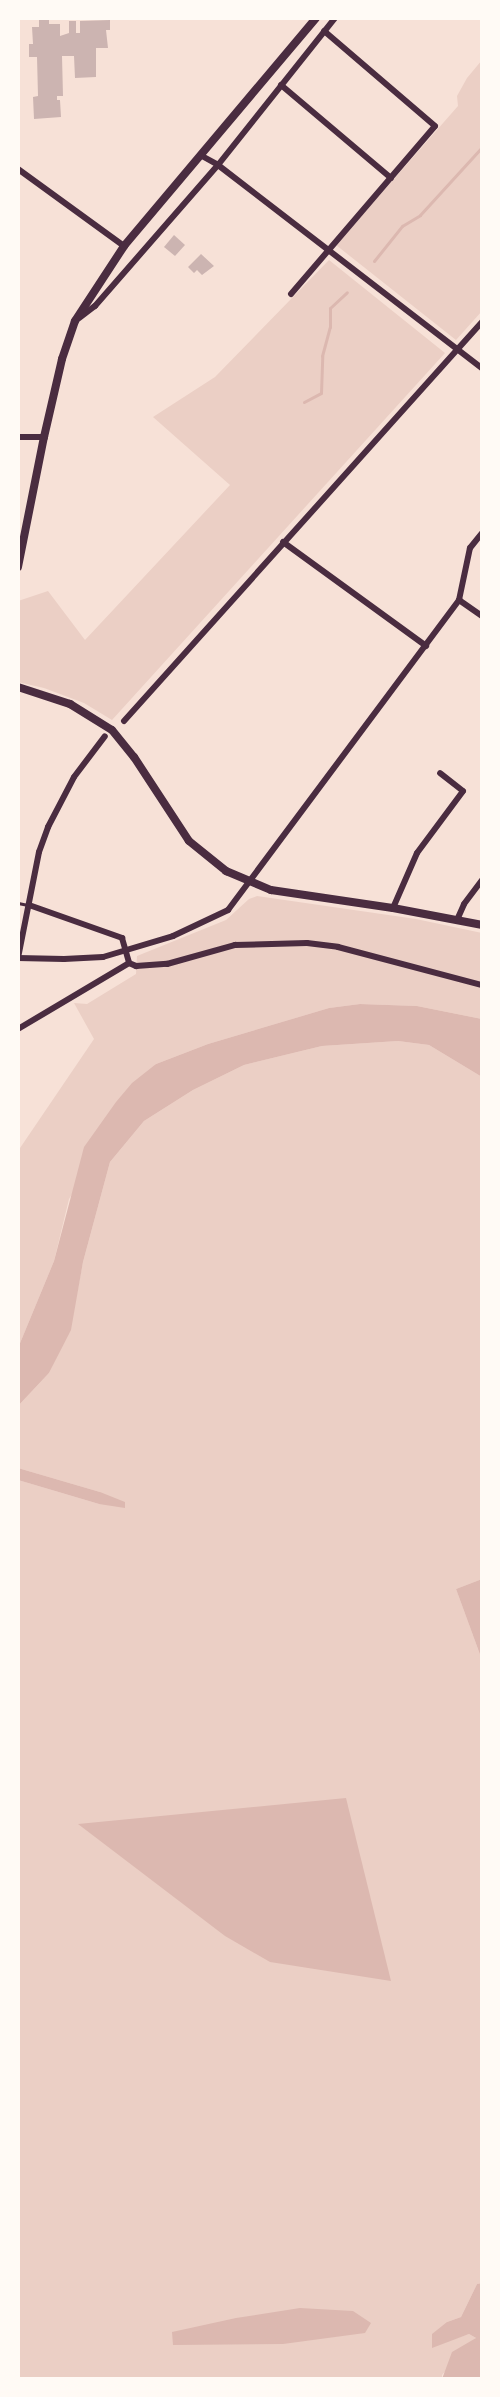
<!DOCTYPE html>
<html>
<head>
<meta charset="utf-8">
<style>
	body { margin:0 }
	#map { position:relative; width:500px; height:2397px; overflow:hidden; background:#f7e1d7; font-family:Cabin,sans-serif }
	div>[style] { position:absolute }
	.green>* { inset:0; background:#ebcfc5 }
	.water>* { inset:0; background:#dcb8b0 }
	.stream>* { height:3px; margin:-1.5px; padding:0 1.5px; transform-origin:1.5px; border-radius:1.5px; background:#dcb8b0 }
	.building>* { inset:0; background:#ccb4b1 }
	.service>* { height:3px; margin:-1.5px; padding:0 1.5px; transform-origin:1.5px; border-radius:1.5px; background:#4a2c40 }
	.minor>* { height:6px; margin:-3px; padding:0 3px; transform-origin:3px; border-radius:3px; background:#4a2c40 }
	.tertiary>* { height:8px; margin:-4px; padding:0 4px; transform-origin:4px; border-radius:4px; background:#4a2c40 }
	span { translate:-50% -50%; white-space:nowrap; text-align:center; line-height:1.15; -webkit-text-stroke:5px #fffaf5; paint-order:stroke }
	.frame { position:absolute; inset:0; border:20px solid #fffaf5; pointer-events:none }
</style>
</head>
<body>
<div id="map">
	<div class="green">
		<div style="clip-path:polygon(482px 60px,482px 311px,456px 340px,336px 245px,458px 106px,457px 96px,467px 78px)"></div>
		<div style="clip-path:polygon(329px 260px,445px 353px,112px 720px,84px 703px,44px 688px,18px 682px,18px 601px,48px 591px,85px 640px,230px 485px,153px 417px,215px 377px)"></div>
		<div style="clip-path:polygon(257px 896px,416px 919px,482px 933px,482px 1019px,417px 1006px,360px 1004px,329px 1008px,208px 1044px,156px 1064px,69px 1199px,54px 1261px,18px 1348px,18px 1151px,94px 1039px,74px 1003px,87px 1004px,136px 974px,137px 956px,226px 920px,249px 899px)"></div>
		<div style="clip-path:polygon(398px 1041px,429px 1045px,482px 1077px,482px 1579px,456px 1589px,482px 1660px,482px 2283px,477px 2284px,461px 2317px,447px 2322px,454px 2339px,469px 2334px,476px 2338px,442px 2375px,442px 2379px,18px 2379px,18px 1480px,99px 1504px,100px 1492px,18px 1468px,18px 1406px,49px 1373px,70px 1330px,83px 1262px,110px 1162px,144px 1121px,193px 1090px,244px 1065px,322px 1046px)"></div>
	</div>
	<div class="water">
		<div style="clip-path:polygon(360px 1004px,417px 1006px,482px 1019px,482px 1077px,429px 1045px,398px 1041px,322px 1046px,244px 1065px,193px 1090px,144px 1121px,110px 1162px,83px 1262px,71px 1330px,49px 1373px,18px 1406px,18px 1348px,54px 1261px,84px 1147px,116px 1102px,132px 1083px,156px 1064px,208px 1044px,329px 1008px)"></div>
		<div style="clip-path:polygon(18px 1468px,100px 1492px,125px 1502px,125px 1508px,99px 1504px,18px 1480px)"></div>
		<div style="clip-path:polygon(482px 1579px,482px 1660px,456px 1589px)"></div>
		<div style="clip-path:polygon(346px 1798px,391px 1981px,270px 1962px,225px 1936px,78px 1824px)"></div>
		<div style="clip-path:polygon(482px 2283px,482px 2379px,442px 2379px,452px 2352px,476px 2338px,469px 2334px,432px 2348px,432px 2334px,447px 2322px,461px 2317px,477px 2284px)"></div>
		<div style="clip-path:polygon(300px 2308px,353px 2311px,371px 2323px,365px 2333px,283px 2344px,173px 2345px,172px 2332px,236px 2318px)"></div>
	</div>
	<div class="stream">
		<div style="left:374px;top:261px;width:45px;rotate:-51.3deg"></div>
		<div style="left:402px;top:226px;width:21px;rotate:-31deg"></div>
		<div style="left:420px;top:215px;width:92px;rotate:-47.6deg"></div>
		<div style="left:304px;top:402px;width:19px;rotate:-28deg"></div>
		<div style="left:321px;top:393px;width:37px;rotate:-88deg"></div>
		<div style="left:322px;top:356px;width:30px;rotate:-75deg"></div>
		<div style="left:330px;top:327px;width:19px;rotate:-90deg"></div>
		<div style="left:330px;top:308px;width:23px;rotate:-43deg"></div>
	</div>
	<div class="building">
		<div style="clip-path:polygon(39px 18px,49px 18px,49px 24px,60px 24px,60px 36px,69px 33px,69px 21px,76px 21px,76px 33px,80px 33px,80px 21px,110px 20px,110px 30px,106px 30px,108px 48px,96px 48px,96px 77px,75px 78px,74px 56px,62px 56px,63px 96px,57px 96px,57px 100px,60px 100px,61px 117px,34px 119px,33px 97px,38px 96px,37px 57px,29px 57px,29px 44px,33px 44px,32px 27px,39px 27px)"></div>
		<div style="clip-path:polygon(174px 235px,185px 245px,175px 256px,164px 247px)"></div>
		<div style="clip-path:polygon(201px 254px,214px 266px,202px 275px,197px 270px,194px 273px,188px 267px)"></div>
	</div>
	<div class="service">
		<div style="left:18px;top:903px;width:10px;rotate:11deg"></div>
	</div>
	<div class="minor">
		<div style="left:281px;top:85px;width:144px;rotate:40.2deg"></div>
		<div style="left:202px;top:156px;width:18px;rotate:29deg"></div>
		<div style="left:218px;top:165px;width:333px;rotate:37.6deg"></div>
		<div style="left:18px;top:169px;width:131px;rotate:36deg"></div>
		<div style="left:291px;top:294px;width:221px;rotate:-49.4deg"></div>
		<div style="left:435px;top:126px;width:146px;rotate:-139.4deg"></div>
		<div style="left:79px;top:318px;width:20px;rotate:-37deg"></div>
		<div style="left:95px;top:306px;width:187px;rotate:-48.9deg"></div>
		<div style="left:218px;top:165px;width:188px;rotate:-51.5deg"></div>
		<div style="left:18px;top:437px;width:26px"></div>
		<div style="left:283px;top:542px;width:177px;rotate:36deg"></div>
		<div style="left:459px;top:600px;width:28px;rotate:35deg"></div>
		<div style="left:124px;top:721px;width:536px;rotate:-48.1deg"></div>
		<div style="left:29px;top:905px;width:99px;rotate:19.5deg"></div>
		<div style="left:122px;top:938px;width:26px;rotate:74deg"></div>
		<div style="left:129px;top:963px;width:8px;rotate:23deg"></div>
		<div style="left:136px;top:966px;width:31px;rotate:-4deg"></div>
		<div style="left:167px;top:964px;width:71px;rotate:-15.6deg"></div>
		<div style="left:235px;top:945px;width:72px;rotate:-1.6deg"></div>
		<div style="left:307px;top:943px;width:31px;rotate:7deg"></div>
		<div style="left:338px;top:947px;width:149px;rotate:14.8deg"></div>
		<div style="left:393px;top:908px;width:60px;rotate:-66.4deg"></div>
		<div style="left:417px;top:853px;width:77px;rotate:-53.4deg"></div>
		<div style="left:463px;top:791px;width:29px;rotate:-142deg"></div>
		<div style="left:457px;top:920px;width:17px;rotate:-66deg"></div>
		<div style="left:464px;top:904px;width:30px;rotate:-53deg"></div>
		<div style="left:18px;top:958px;width:46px;rotate:1.2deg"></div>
		<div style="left:64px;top:959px;width:39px;rotate:-3deg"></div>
		<div style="left:103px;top:957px;width:73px;rotate:-16.7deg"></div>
		<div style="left:173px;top:936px;width:61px;rotate:-25.3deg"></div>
		<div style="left:228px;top:910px;width:387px;rotate:-53.3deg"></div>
		<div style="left:459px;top:600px;width:53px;rotate:-78.1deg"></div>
		<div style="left:470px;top:548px;width:19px;rotate:-51deg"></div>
		<div style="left:18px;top:958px;width:108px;rotate:-78.8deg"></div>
		<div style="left:39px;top:852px;width:27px;rotate:-70deg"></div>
		<div style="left:48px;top:827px;width:56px;rotate:-62.5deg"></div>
		<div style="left:74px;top:777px;width:51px;rotate:-52.9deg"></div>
		<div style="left:18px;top:1029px;width:129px;rotate:-30.7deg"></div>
	</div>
	<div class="tertiary">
		<div style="left:18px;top:567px;width:133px;rotate:-78.7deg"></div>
		<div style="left:44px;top:437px;width:80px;rotate:-77deg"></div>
		<div style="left:62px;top:359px;width:40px;rotate:-71.1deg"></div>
		<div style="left:75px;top:321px;width:90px;rotate:-56.8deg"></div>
		<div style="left:124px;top:246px;width:298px;rotate:-49.9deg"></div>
		<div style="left:18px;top:687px;width:55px;rotate:18.1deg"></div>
		<div style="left:70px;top:704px;width:49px;rotate:31.8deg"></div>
		<div style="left:112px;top:730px;width:35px;rotate:51deg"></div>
		<div style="left:134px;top:757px;width:100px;rotate:56.8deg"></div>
		<div style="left:189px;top:841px;width:48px;rotate:39deg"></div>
		<div style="left:226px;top:871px;width:49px;rotate:22.9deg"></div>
		<div style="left:271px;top:890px;width:123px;rotate:8.4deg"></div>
		<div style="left:393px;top:908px;width:91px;rotate:10.8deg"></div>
	</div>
	<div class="frame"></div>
</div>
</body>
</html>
